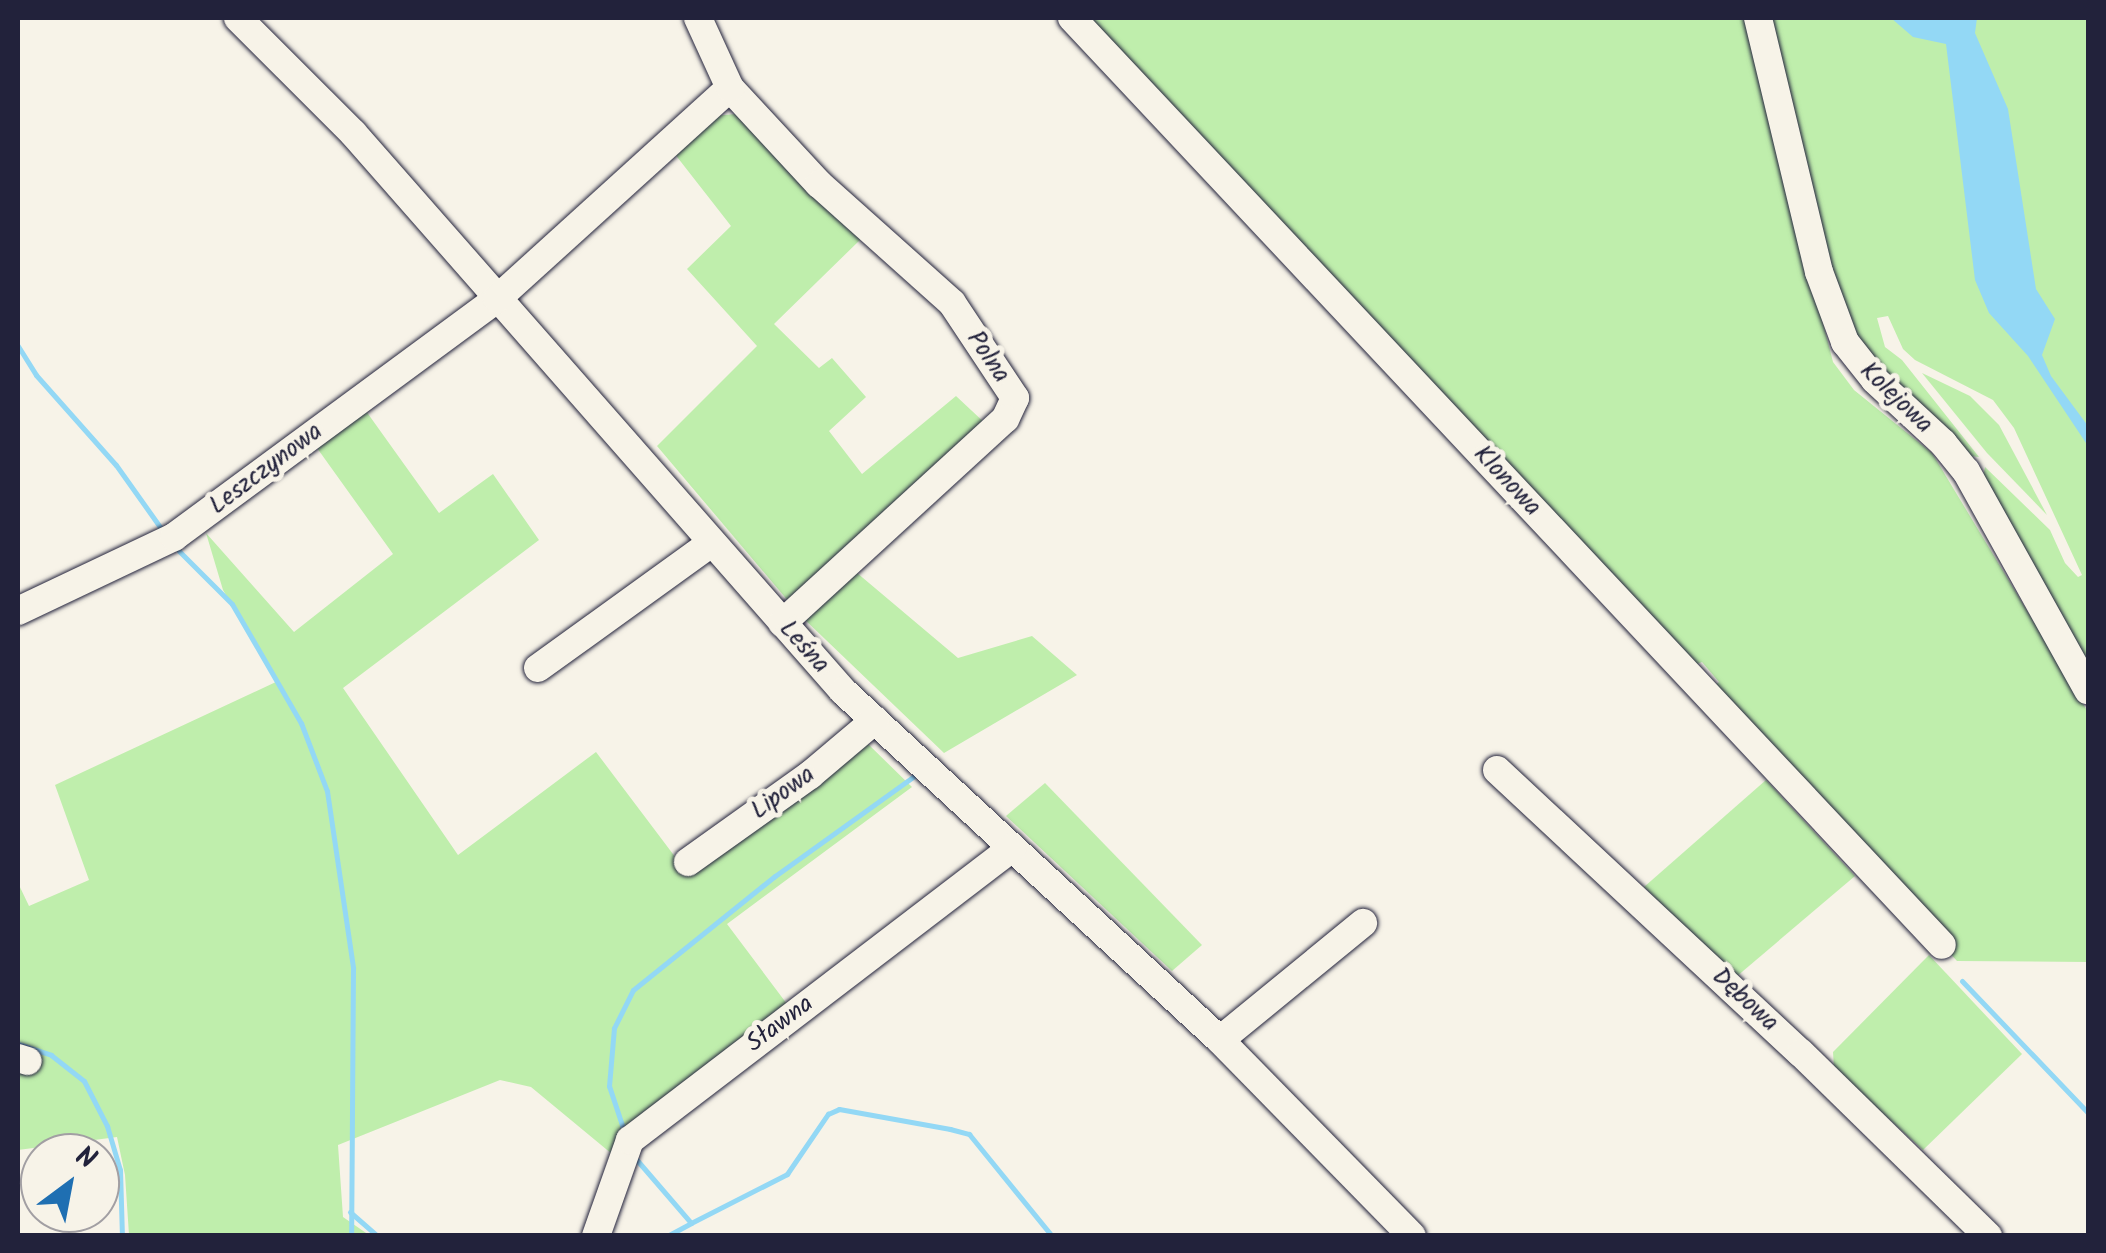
<!DOCTYPE html>
<html>
<head>
<meta charset="utf-8">
<style>
	body { margin:0 }
	#map { position:relative; width:2106px; height:1253px; overflow:hidden; background:#f7f3e8; font-family:Kalam,sans-serif }
	div>[style] { position:absolute }
	.green>* { inset:0; background:#bfeeac }
	.water>* { inset:0; background:#93d8f5 }
	.stream>* { height:5px; margin:-2.5px; padding:0 2.5px; transform-origin:2.5px; border-radius:2.5px; background:#93d8f5 }
	.roads { filter:drop-shadow(0 0 2px #22223b) drop-shadow(0 0 2px #22223b) }
	.minor>* { height:28px; margin:-14px; padding:0 14px; transform-origin:14px; border-radius:14px; background:#f7f3e8 }
	span { translate:-50% -50%; white-space:nowrap; text-align:center; line-height:1.15; -webkit-text-stroke:10px #f7f3e8; paint-order:stroke }
	.street-label { font-size:25px; color:#22223b }
	.frame { position:absolute; inset:0; border:20px solid #22223b; pointer-events:none }
	.north { position:absolute; left:20px; top:1133px; width:100px; height:100px; box-sizing:border-box; background:#f7f3e8; border:2px solid #a29fa3; border-radius:50%; rotate:32deg; font-size:28px; font-weight:700; line-height:40px; text-align:center; color:#22223b }
	.north::after { content:''; display:block; margin:auto; width:35px; height:45px; background:#1f6fb2; clip-path:polygon(50% 0,100% 100%,50% 72%,0 100%) }
</style>
</head>
<body>
<div id="map">
	<div class="green">
		<div style="clip-path:polygon(1081px 18px,1745px 18px,1833px 362px,1854px 390px,1932px 453px,2088px 712px,2088px 962px,1957px 961px,1707px 691px,1719px 682px,1702px 662px,1692px 666px)"></div>
		<div style="clip-path:polygon(1770px 18px,2088px 18px,2088px 667px,1983px 477px,1985px 467px,2050px 530px,2065px 563px,2078px 577px,2082px 575px,2014px 428px,1993px 400px,1915px 360px,1903px 349px,1888px 316px,1877px 318px,1885px 347px,1902px 360px,1979px 457px,1970px 456px,1866px 355px,1841px 309px)"></div>
		<div style="clip-path:polygon(736px 114px,809px 191px,862px 238px,774px 324px,819px 368px,832px 358px,866px 397px,829px 431px,862px 474px,956px 396px,987px 425px,789px 602px,657px 446px,757px 346px,687px 269px,731px 226px,674px 153px,713px 116px)"></div>
		<div style="clip-path:polygon(1922px 373px,1970px 396px,1999px 425px,2047px 515px,1987px 453px)"></div>
		<div style="clip-path:polygon(366px 411px,439px 513px,493px 474px,539px 540px,343px 688px,458px 855px,596px 752px,685px 870px,867px 743px,912px 787px,727px 924px,787px 1004px,612px 1154px,531px 1087px,500px 1080px,338px 1145px,343px 1217px,369px 1235px,129px 1235px,125px 1175px,117px 1137px,18px 1150px,18px 883px,29px 906px,89px 880px,55px 785px,278px 681px,223px 590px,206px 533px,294px 632px,393px 554px,317px 448px)"></div>
		<div style="clip-path:polygon(850px 567px,958px 658px,1032px 636px,1077px 675px,944px 753px,802px 617px)"></div>
		<div style="clip-path:polygon(1766px 780px,1855px 876px,1736px 977px,1644px 887px)"></div>
		<div style="clip-path:polygon(1045px 783px,1202px 945px,1172px 971px,1006px 816px)"></div>
		<div style="clip-path:polygon(1929px 955px,2022px 1054px,1923px 1150px,1834px 1069px,1833px 1052px)"></div>
	</div>
	<div class="water">
		<div style="clip-path:polygon(1891px 18px,1977px 18px,1975px 33px,2008px 109px,2036px 289px,2055px 319px,2042px 355px,2051px 376px,2088px 426px,2088px 446px,2028px 356px,1989px 313px,1975px 280px,1946px 44px,1913px 37px)"></div>
	</div>
	<div class="stream">
		<div style="left:18px;top:346px;width:34px;rotate:58deg"></div>
		<div style="left:36px;top:375px;width:120px;rotate:48.4deg"></div>
		<div style="left:116px;top:465px;width:76px;rotate:54.6deg"></div>
		<div style="left:179px;top:551px;width:75px;rotate:45deg"></div>
		<div style="left:232px;top:604px;width:138px;rotate:59.9deg"></div>
		<div style="left:301px;top:723px;width:73px;rotate:69.1deg"></div>
		<div style="left:327px;top:791px;width:179px;rotate:81.6deg"></div>
		<div style="left:353px;top:968px;width:268px;rotate:90.4deg"></div>
		<div style="left:1962px;top:981px;width:182px;rotate:46.3deg"></div>
		<div style="left:18px;top:1044px;width:35px;rotate:18deg"></div>
		<div style="left:51px;top:1055px;width:42px;rotate:38.2deg"></div>
		<div style="left:84px;top:1081px;width:51px;rotate:62.9deg"></div>
		<div style="left:107px;top:1126px;width:46px;rotate:73.5deg"></div>
		<div style="left:120px;top:1170px;width:66px;rotate:88.3deg"></div>
		<div style="left:624px;top:1131px;width:47px;rotate:-108.4deg"></div>
		<div style="left:609px;top:1086px;width:58px;rotate:-85.1deg"></div>
		<div style="left:614px;top:1028px;width:42px;rotate:-63.4deg"></div>
		<div style="left:633px;top:990px;width:182px;rotate:-38.8deg"></div>
		<div style="left:775px;top:876px;width:171px;rotate:-35.7deg"></div>
		<div style="left:636px;top:1159px;width:84px;rotate:49.3deg"></div>
		<div style="left:691px;top:1223px;width:108px;rotate:-27deg"></div>
		<div style="left:787px;top:1174px;width:73px;rotate:-55.7deg"></div>
		<div style="left:828px;top:1114px;width:12px;rotate:-24deg"></div>
		<div style="left:839px;top:1109px;width:113px;rotate:10.2deg"></div>
		<div style="left:950px;top:1129px;width:20px;rotate:15deg"></div>
		<div style="left:969px;top:1134px;width:132px;rotate:50.9deg"></div>
		<div style="left:350px;top:1212px;width:37px;rotate:41deg"></div>
		<div style="left:667px;top:1236px;width:27px;rotate:-28deg"></div>
	</div>
	<div class="roads">
		<div class="minor">
			<div style="left:238px;top:18px;width:163px;rotate:45deg"></div>
			<div style="left:353px;top:133px;width:743px;rotate:48.71deg"></div>
			<div style="left:843px;top:691px;width:514px;rotate:42.79deg"></div>
			<div style="left:1220px;top:1040px;width:274px;rotate:45.6deg"></div>
			<div style="left:1072px;top:18px;width:1271px;rotate:46.82deg"></div>
			<div style="left:1758px;top:18px;width:261px;rotate:76.5deg"></div>
			<div style="left:1819px;top:272px;width:75px;rotate:69.6deg"></div>
			<div style="left:1845px;top:342px;width:48px;rotate:51.7deg"></div>
			<div style="left:1875px;top:380px;width:93px;rotate:42.8deg"></div>
			<div style="left:1943px;top:443px;width:36px;rotate:51deg"></div>
			<div style="left:1966px;top:471px;width:251px;rotate:60.9deg"></div>
			<div style="left:730px;top:88px;width:131px;rotate:47.2deg"></div>
			<div style="left:819px;top:184px;width:178px;rotate:41.8deg"></div>
			<div style="left:952px;top:303px;width:114px;rotate:56.4deg"></div>
			<div style="left:1015px;top:398px;width:23px;rotate:115deg"></div>
			<div style="left:1005px;top:419px;width:302px;rotate:137.5deg"></div>
			<div style="left:18px;top:611px;width:173px;rotate:-25.4deg"></div>
			<div style="left:174px;top:537px;width:401px;rotate:-36.4deg"></div>
			<div style="left:497px;top:299px;width:314px;rotate:-42.2deg"></div>
			<div style="left:730px;top:88px;width:77px;rotate:-114.6deg"></div>
			<div style="left:538px;top:668px;width:213px;rotate:-35.8deg"></div>
			<div style="left:1497px;top:770px;width:415px;rotate:43deg"></div>
			<div style="left:1801px;top:1053px;width:262px;rotate:44.4deg"></div>
			<div style="left:688px;top:862px;width:150px;rotate:-35.5deg"></div>
			<div style="left:810px;top:775px;width:85px;rotate:-40.2deg"></div>
			<div style="left:1220px;top:1040px;width:185px;rotate:-39.3deg"></div>
			<div style="left:18px;top:1058px;width:10px;rotate:17deg"></div>
			<div style="left:596px;top:1236px;width:102px;rotate:-70.5deg"></div>
			<div style="left:630px;top:1140px;width:481px;rotate:-37.4deg"></div>
		</div>
	</div>
	<div class="street-label">
		<span style="left:988px;top:357px;rotate:56deg">Polna</span>
		<span style="left:1896px;top:398px;rotate:44deg">Kolejowa</span>
		<span style="left:266px;top:469px;rotate:-37deg">Leszczynowa</span>
		<span style="left:1507px;top:481px;rotate:47deg">Klonowa</span>
		<span style="left:804px;top:647px;rotate:48deg">Leśna</span>
		<span style="left:783px;top:793px;rotate:-36deg">Lipowa</span>
		<span style="left:1745px;top:1000px;rotate:43deg">Dębowa</span>
		<span style="left:780px;top:1024px;rotate:-37deg">Sławna</span>
	</div>
	<div class="frame"></div>
	<div class="north">N</div>
</div>
</body>
</html>
